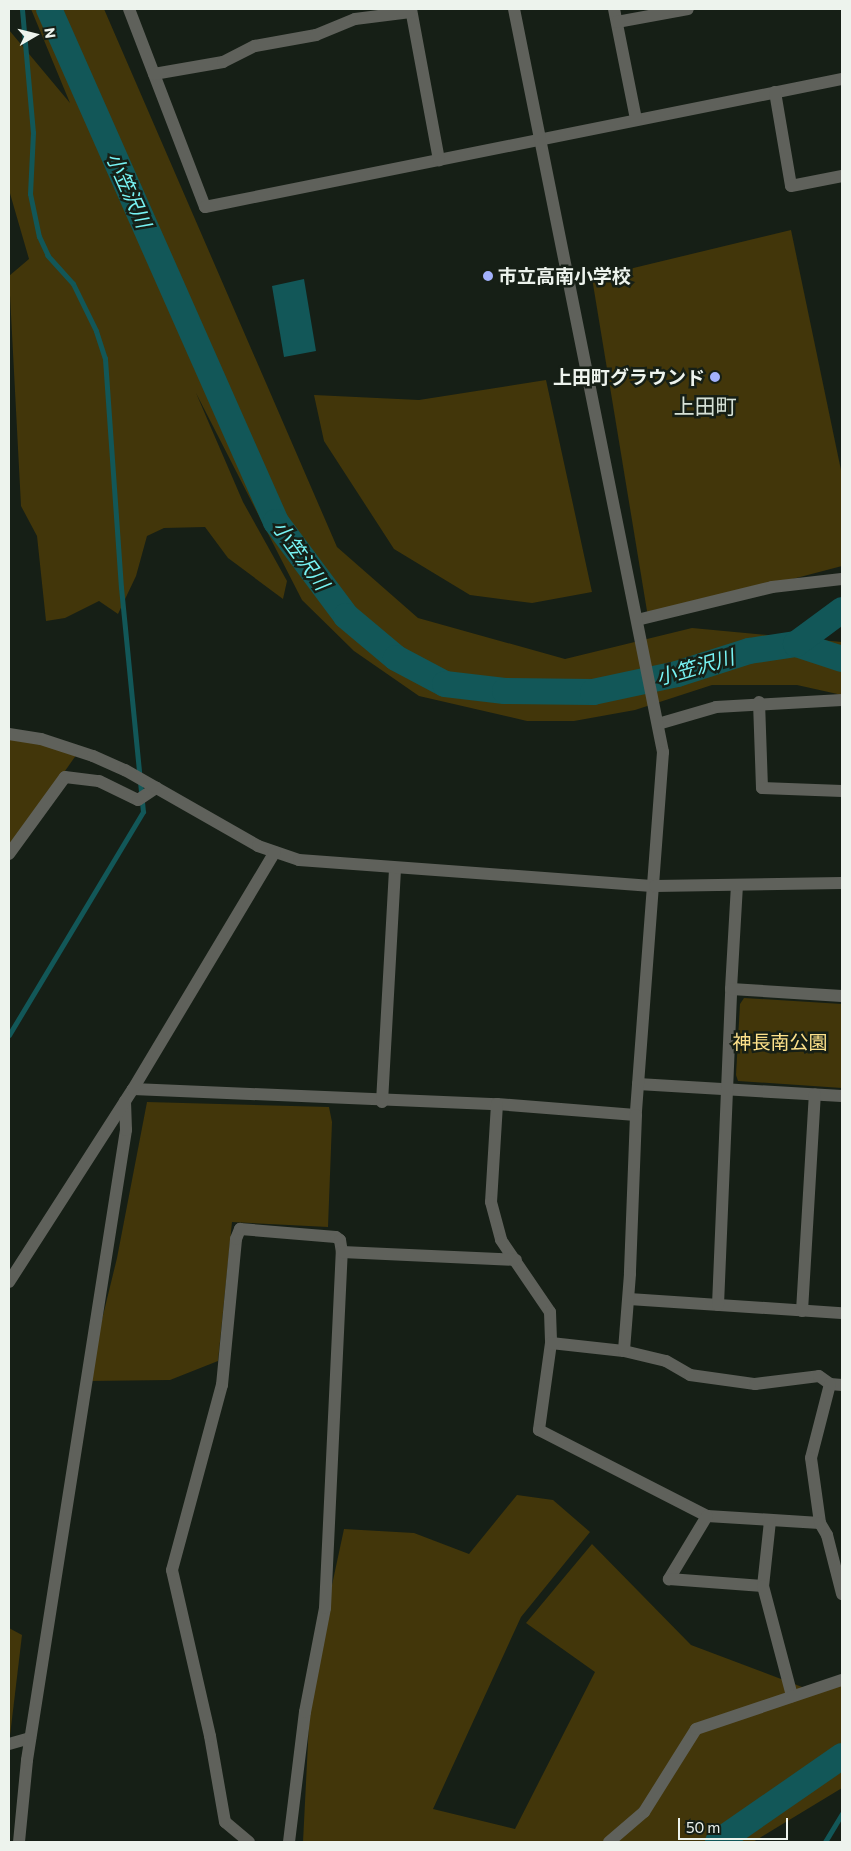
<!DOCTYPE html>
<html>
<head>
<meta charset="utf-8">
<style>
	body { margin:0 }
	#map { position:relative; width:851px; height:1851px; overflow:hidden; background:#161f16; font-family:Commissioner,"Noto Sans JP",sans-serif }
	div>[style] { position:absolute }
	.green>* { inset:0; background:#42360a }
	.water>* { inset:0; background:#125758 }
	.stream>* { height:4.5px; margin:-2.25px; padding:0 2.25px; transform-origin:2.25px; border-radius:2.25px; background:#125758 }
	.river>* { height:26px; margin:-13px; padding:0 13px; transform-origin:13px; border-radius:13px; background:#125758 }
	.minor>* { height:12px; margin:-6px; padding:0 6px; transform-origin:6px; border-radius:6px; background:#5f615b }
	.tertiary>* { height:12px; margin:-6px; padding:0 6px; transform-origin:6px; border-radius:6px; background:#5f615b }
	.dots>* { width:14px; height:14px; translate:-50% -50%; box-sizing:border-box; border:2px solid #161f16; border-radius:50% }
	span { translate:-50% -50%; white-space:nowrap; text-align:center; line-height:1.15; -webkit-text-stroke:5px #161f16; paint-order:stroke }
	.poi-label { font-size:19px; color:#edf3ed; font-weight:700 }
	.left { translate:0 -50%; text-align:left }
	.right { translate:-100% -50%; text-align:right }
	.park-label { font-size:19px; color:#fde18a }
	.water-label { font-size:20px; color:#78f4f5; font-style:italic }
	.quarter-label { font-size:21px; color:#d6e1d6 }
	.frame { position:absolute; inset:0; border:10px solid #edf3ed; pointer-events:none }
	.north { position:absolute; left:10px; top:10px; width:50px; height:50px; -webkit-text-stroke:4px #161f16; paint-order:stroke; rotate:82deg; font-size:14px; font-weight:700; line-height:20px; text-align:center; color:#edf3ed }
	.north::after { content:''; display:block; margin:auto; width:18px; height:22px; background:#edf3ed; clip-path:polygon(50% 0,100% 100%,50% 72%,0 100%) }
	.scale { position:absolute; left:678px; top:1818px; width:110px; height:22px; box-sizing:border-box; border:2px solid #edf3ed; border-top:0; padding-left:6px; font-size:15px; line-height:18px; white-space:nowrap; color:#edf3ed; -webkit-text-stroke:4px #161f16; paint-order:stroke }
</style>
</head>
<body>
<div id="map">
	<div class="green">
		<div style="clip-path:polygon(31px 9px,104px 9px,337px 547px,418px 618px,565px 659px,692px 628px,842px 642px,842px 695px,797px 685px,712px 685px,635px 710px,574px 721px,527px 721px,419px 696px,354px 651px,302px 600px,196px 393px,243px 502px,287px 581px,283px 599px,228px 558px,205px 527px,164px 528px,147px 536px,136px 576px,118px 614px,99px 601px,65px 618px,46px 621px,37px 536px,21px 506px,9px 276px,29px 259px,9px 190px,9px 30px,70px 103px)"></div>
		<div style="clip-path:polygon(791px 230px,842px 475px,842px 566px,648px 617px,592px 278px)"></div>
		<div style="clip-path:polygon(546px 380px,592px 592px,532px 603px,470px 595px,394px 549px,324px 441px,314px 395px,419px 400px)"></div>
		<div style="clip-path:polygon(9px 736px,79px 751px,9px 851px)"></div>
		<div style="clip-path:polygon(744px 998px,842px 1004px,842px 1088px,738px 1081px,736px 1075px,740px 1004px)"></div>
		<div style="clip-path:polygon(147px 1102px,329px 1107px,332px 1122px,328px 1227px,232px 1222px,218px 1361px,170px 1380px,87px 1381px,117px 1258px)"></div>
		<div style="clip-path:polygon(517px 1495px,553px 1500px,590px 1532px,521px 1617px,433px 1809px,515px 1829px,595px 1672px,526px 1623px,592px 1544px,691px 1645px,810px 1690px,842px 1676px,842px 1788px,753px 1842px,303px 1842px,311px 1683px,344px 1529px,414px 1533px,469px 1554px)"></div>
		<div style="clip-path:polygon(9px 1628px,22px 1635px,9px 1744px)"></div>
	</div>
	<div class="water">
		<div style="clip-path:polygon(304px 279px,316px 351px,284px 357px,272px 286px)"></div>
	</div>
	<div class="stream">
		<div style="left:9px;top:1035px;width:260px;rotate:-59deg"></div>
		<div style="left:143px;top:812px;width:225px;rotate:-95.6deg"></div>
		<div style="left:121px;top:588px;width:230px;rotate:-94deg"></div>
		<div style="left:105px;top:359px;width:29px;rotate:-108deg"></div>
		<div style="left:96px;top:331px;width:52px;rotate:-116.1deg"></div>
		<div style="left:73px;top:284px;width:38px;rotate:-132deg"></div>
		<div style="left:48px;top:256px;width:21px;rotate:-115deg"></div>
		<div style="left:39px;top:237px;width:44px;rotate:-101.8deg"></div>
		<div style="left:30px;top:194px;width:61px;rotate:-87.2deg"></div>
		<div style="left:33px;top:133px;width:124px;rotate:-95.1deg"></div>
		<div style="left:825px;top:1842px;width:33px;rotate:-59deg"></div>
	</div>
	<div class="river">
		<div style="left:49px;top:9px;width:561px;rotate:66.13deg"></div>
		<div style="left:276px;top:522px;width:117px;rotate:53.3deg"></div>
		<div style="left:346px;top:616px;width:65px;rotate:40deg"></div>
		<div style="left:396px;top:658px;width:55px;rotate:28deg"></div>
		<div style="left:445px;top:684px;width:60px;rotate:6.7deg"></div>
		<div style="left:505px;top:691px;width:88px;rotate:0.7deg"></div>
		<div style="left:593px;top:692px;width:86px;rotate:-12.1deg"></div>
		<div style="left:677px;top:674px;width:76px;rotate:-17.7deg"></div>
		<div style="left:749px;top:651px;width:48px;rotate:-8.5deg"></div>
		<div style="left:796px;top:644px;width:48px;rotate:18.1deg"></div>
		<div style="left:796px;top:644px;width:57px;rotate:-36.5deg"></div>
		<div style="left:718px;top:1842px;width:151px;rotate:-34.7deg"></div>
	</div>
	<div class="minor">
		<div style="left:129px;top:9px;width:212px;rotate:69deg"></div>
		<div style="left:205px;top:207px;width:650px;rotate:-11.36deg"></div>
		<div style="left:411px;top:9px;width:154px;rotate:79.5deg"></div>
		<div style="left:614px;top:9px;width:112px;rotate:78.7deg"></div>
		<div style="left:617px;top:22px;width:72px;rotate:-10.4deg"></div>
		<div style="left:154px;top:74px;width:70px;rotate:-9.9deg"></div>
		<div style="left:223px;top:62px;width:36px;rotate:-27deg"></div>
		<div style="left:255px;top:46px;width:62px;rotate:-10.2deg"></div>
		<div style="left:316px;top:35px;width:42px;rotate:-22.3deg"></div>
		<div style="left:355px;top:19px;width:56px;rotate:-7.1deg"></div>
		<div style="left:775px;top:92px;width:95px;rotate:80.3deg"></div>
		<div style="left:791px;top:186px;width:52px;rotate:-11.1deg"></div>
		<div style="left:637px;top:620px;width:139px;rotate:-13.7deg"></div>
		<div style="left:772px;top:587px;width:70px;rotate:-6.5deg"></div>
		<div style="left:759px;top:702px;width:86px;rotate:88deg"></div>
		<div style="left:762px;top:788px;width:80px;rotate:2.1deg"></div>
		<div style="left:658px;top:724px;width:60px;rotate:-16.3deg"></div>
		<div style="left:716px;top:707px;width:126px;rotate:-3.2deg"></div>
		<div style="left:9px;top:854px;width:95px;rotate:-54deg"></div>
		<div style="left:65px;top:777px;width:34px;rotate:7deg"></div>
		<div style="left:99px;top:781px;width:43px;rotate:26deg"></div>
		<div style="left:138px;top:800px;width:22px;rotate:-34deg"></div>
		<div style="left:731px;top:989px;width:104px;rotate:-86.7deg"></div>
		<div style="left:638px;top:1084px;width:204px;rotate:3.4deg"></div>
		<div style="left:133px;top:1089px;width:364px;rotate:2.4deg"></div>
		<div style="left:497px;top:1104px;width:139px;rotate:4.5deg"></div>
		<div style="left:382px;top:1102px;width:233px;rotate:-86.8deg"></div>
		<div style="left:497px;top:1104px;width:98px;rotate:93.5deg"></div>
		<div style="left:491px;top:1202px;width:39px;rotate:75deg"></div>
		<div style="left:501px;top:1240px;width:87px;rotate:55.8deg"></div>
		<div style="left:550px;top:1312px;width:31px;rotate:88deg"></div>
		<div style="left:551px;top:1343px;width:88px;rotate:97.9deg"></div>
		<div style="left:539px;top:1430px;width:189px;rotate:27.1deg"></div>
		<div style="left:707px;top:1516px;width:113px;rotate:3.5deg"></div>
		<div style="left:629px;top:1299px;width:213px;rotate:3.8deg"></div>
		<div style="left:718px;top:1305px;width:316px;rotate:-87.6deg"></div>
		<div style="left:731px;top:989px;width:111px;rotate:3.6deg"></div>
		<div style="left:802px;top:1311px;width:217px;rotate:-86.6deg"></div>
		<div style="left:551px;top:1343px;width:73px;rotate:6.3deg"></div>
		<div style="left:624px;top:1351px;width:43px;rotate:13.4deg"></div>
		<div style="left:666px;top:1361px;width:28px;rotate:30deg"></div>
		<div style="left:690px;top:1375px;width:66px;rotate:7.9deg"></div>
		<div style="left:755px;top:1384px;width:64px;rotate:-7.1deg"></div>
		<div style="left:819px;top:1376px;width:14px;rotate:36deg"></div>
		<div style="left:830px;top:1384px;width:12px;rotate:5deg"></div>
		<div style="left:830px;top:1384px;width:76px;rotate:104.4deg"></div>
		<div style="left:811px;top:1458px;width:66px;rotate:82.1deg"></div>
		<div style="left:820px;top:1523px;width:14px;rotate:60deg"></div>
		<div style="left:827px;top:1535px;width:61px;rotate:75.7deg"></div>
		<div style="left:707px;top:1516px;width:74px;rotate:121.1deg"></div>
		<div style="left:669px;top:1579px;width:94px;rotate:4.3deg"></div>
		<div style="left:770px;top:1521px;width:65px;rotate:96.1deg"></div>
		<div style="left:763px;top:1586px;width:114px;rotate:75.2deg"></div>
		<div style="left:9px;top:1744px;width:22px;rotate:-16deg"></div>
		<div style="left:19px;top:1842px;width:82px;rotate:-84.4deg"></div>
		<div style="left:27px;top:1760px;width:638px;rotate:-81.07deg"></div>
		<div style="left:126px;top:1130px;width:29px;rotate:-92deg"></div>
		<div style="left:249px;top:1842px;width:31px;rotate:-140deg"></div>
		<div style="left:225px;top:1822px;width:87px;rotate:-99.9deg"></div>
		<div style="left:210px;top:1736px;width:170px;rotate:-102.9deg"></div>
		<div style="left:172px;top:1570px;width:192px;rotate:-74.9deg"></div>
		<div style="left:222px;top:1385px;width:147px;rotate:-84.5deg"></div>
		<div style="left:236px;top:1239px;width:11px;rotate:-68deg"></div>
		<div style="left:240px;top:1229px;width:96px;rotate:4.8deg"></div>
		<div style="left:336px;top:1237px;width:5px;rotate:37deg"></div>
		<div style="left:340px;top:1240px;width:12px;rotate:81deg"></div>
		<div style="left:289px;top:1842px;width:131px;rotate:-83deg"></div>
		<div style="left:305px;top:1712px;width:106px;rotate:-79.1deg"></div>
		<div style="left:325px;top:1608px;width:356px;rotate:-87.3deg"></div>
		<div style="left:342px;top:1252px;width:174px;rotate:2.6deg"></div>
		<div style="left:609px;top:1842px;width:46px;rotate:-40.6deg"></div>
		<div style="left:644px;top:1812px;width:98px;rotate:-57.9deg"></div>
		<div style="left:696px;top:1729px;width:154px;rotate:-18.6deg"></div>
	</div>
	<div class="tertiary">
		<div style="left:514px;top:9px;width:758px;rotate:78.66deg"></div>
		<div style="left:663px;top:752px;width:364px;rotate:94.3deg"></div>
		<div style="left:636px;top:1115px;width:159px;rotate:92.2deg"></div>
		<div style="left:630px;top:1274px;width:77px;rotate:94.5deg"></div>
		<div style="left:9px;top:734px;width:32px;rotate:9deg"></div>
		<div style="left:41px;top:739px;width:55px;rotate:18.1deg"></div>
		<div style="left:93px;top:756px;width:35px;rotate:24deg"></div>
		<div style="left:125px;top:770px;width:153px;rotate:29.7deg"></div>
		<div style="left:258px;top:846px;width:43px;rotate:18.9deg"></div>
		<div style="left:299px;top:860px;width:357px;rotate:4.2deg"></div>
		<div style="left:655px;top:886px;width:187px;rotate:-0.9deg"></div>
		<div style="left:9px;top:1282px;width:229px;rotate:-57.3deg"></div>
		<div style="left:133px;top:1089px;width:276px;rotate:-59.1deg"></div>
	</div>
	<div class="dots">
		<div style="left:488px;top:276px;background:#a3b2fd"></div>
		<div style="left:715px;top:377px;background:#a3b2fd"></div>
	</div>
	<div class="poi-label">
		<span class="left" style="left:498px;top:276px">市立高南小学校</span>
		<span class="right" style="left:705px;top:377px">上田町グラウンド</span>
	</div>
	<div class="park-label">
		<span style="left:780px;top:1042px">神長南公園</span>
	</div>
	<div class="water-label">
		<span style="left:129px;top:190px;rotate:66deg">小笠沢川</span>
		<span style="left:301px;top:555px;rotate:54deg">小笠沢川</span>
		<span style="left:695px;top:667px;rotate:-16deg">小笠沢川</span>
	</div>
	<div class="quarter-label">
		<span style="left:705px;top:406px">上田町</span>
	</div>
	<div class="frame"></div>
	<div class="north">N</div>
	<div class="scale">50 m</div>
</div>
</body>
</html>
